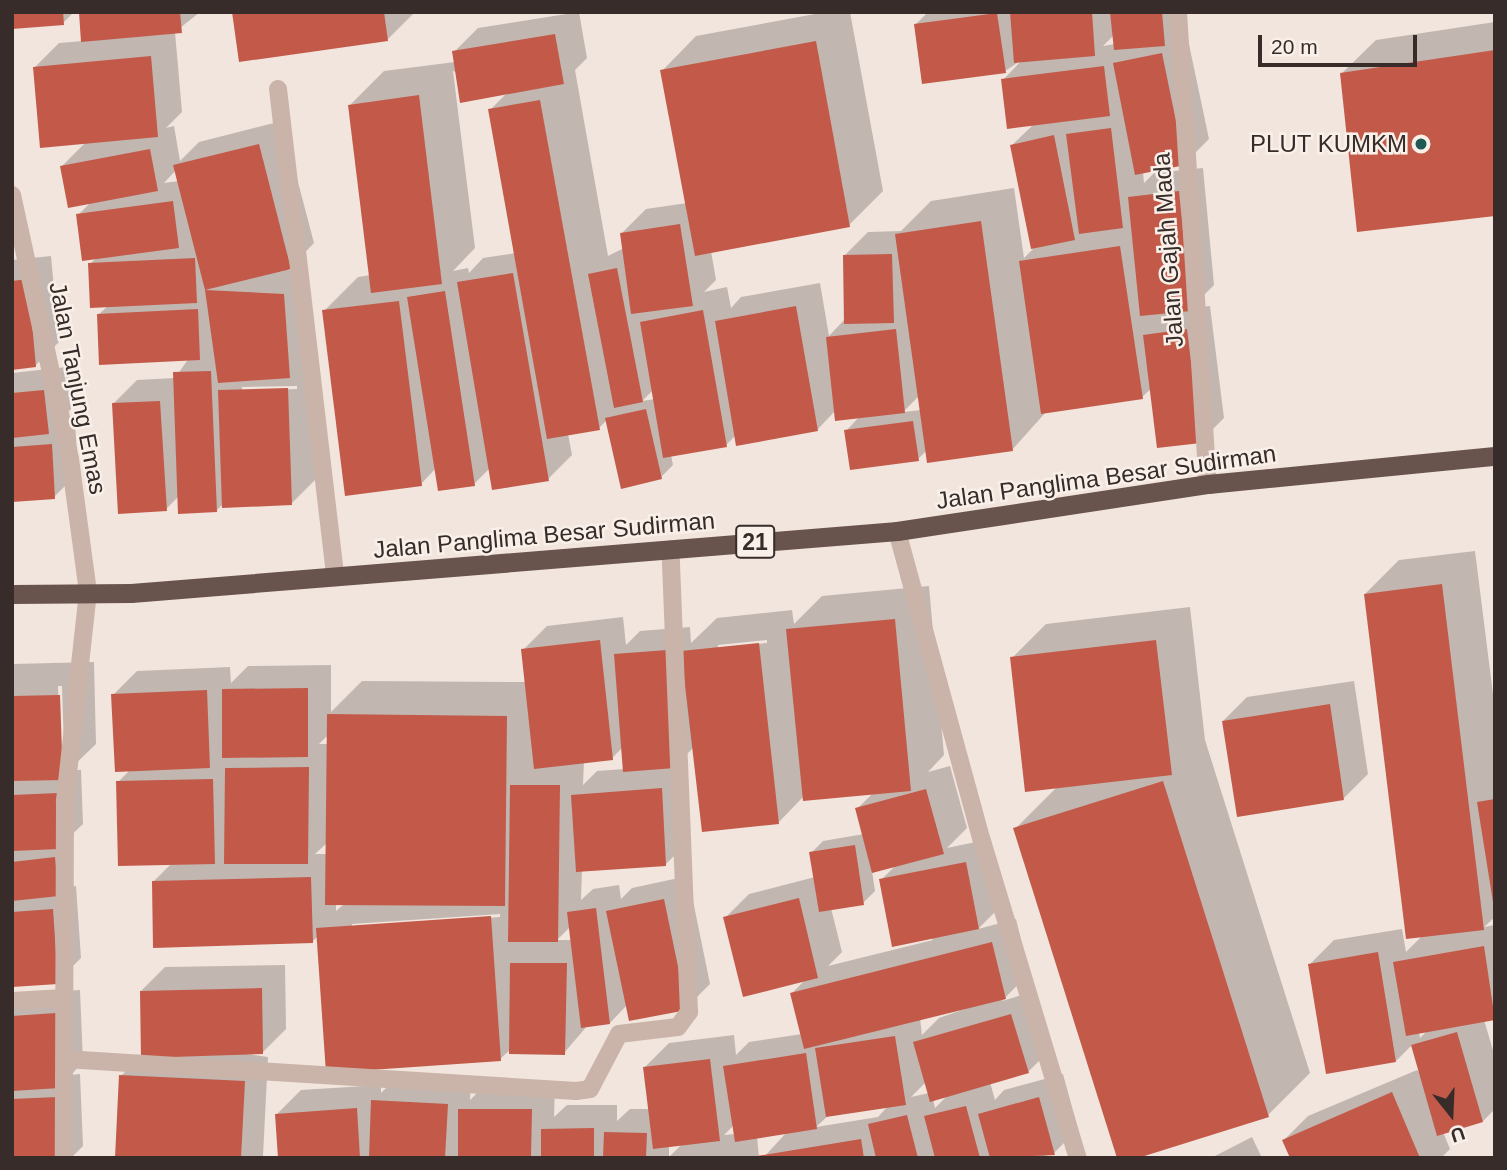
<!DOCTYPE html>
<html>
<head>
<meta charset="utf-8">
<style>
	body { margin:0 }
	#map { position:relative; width:1507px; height:1170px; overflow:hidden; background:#f2e5dd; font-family:Arial,sans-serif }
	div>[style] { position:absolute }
	.shadow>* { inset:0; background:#0003 }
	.building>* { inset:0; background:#c35949 }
	.minor>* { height:18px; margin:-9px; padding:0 9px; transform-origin:9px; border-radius:9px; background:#cab4a9 }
	.tertiary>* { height:18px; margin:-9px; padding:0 9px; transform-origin:9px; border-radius:9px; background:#cab4a9 }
	.trunk>* { height:19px; margin:-9.5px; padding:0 9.5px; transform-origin:9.5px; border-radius:9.5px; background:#68534d }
	.dots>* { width:19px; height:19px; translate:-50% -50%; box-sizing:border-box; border:4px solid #f9f0e9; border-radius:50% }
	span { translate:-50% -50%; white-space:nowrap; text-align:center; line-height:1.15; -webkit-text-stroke:5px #f9f0e9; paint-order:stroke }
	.shield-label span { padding:2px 5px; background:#f9f0e9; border:2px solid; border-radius:5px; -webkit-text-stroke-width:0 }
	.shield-label { font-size:23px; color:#372c29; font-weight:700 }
	.poi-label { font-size:24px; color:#372c29 }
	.right { translate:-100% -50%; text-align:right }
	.street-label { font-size:24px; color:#372c29 }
	.frame { position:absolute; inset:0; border:14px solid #372c29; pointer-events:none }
	.north { position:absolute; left:1416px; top:1079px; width:70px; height:70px; -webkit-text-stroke:5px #f9f0e9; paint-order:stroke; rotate:162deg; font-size:19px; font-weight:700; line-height:28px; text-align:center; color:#372c29 }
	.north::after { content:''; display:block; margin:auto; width:24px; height:32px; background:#372c29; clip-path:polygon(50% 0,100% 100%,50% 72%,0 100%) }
	.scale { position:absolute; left:1258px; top:35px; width:159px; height:32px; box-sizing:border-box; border:4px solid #372c29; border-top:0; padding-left:9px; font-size:21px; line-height:24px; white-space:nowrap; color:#372c29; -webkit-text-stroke:5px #f9f0e9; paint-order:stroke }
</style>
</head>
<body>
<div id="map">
	<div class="shadow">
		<div style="clip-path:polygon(12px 12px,74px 12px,63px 23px)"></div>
		<div style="clip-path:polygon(evenodd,81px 12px,200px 12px,175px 32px,182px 112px,166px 128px,174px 126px,180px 161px,199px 142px,282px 121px,314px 243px,288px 270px,308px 271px,314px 352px,301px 365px,311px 365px,315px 480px,291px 504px,224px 503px,217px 510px,179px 496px,166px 509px,113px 404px,137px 380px,175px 378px,189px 358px,98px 315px,108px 306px,90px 264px,97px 257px,78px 215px,91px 202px,62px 166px,86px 142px,35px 67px,59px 43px,83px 41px,81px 12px,176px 170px,179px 181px,164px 183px,176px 170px,81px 12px,297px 386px,297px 389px,242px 391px,242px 387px,297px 386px)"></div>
		<div style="clip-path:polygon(234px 12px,415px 12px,387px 40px)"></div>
		<div style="clip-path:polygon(evenodd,579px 12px,587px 58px,575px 70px,608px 256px,624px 248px,622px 233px,646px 209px,687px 203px,662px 71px,696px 36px,826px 12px,850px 12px,883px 191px,849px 225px,711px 251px,716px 280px,704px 292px,727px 287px,731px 308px,741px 297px,820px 283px,829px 336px,845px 319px,844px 256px,868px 232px,901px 231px,931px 201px,1014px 188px,1024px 258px,1033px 249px,1012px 145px,1034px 124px,1003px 80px,1022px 60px,1005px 71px,916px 24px,928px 12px,1175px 12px,1186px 30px,1209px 139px,1185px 163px,1143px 172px,1144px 183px,1154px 173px,1203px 168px,1214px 285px,1191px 308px,1210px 306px,1224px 418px,1200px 442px,1152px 388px,1142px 397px,1046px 412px,1012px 450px,927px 450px,918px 459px,846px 431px,860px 416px,835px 411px,817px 430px,736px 435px,726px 445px,671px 455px,673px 465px,661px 477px,607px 420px,599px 428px,568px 434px,572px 455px,548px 479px,490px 468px,474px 484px,436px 468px,421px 484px,324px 311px,358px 277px,371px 275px,350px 105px,384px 71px,455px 62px,454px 52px,478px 28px,579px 12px,1114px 35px,1115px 44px,1103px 46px,1114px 35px,579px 12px,453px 71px,508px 92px,490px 110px,516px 253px,483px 258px,469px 273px,468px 268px,453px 271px,475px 248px,453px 71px,579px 12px,653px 390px,655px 399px,642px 401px,653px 390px,579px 12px,919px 396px,921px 410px,903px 412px,919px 396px)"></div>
		<div style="clip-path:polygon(1495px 22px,1495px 214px,1341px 74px,1376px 40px)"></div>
		<div style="clip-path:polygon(12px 157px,18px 235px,12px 241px)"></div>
		<div style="clip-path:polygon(51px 256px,59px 342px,35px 366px,12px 368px,12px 260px)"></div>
		<div style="clip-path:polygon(67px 367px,72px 408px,58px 422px,75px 421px,78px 473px,54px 497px,12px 500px,12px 373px)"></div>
		<div style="clip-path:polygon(evenodd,1475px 551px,1495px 710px,1495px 917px,1484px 927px,1495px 925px,1495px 1018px,1484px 1020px,1495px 1057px,1495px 1109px,1483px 1121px,1443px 1132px,1450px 1149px,1441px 1158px,1291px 1158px,1284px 1140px,1308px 1116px,1417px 1070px,1422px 1076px,1413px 1044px,1396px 1061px,1310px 964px,1334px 940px,1402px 929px,1406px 952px,1422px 936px,1365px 594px,1399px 560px,1475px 551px,1428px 1030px,1420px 1038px,1419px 1032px,1428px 1030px)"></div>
		<div style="clip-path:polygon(evenodd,929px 586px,944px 755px,928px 772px,950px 766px,967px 828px,947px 848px,990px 839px,1003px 904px,978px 929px,1016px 919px,1029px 973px,1002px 1001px,1035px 991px,1052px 1048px,1028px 1072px,990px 1082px,995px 1100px,1004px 1090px,1063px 1074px,1078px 1129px,1054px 1153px,1038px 1158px,763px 1158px,787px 1132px,757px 1136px,759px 1158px,279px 1158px,277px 1114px,301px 1090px,381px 1085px,381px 1093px,397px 1077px,471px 1081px,470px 1100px,484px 1086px,555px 1086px,554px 1117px,567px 1105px,617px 1105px,617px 1121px,630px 1109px,650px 1109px,645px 1067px,669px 1043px,734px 1035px,736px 1055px,749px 1042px,802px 1034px,792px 993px,806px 979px,725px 918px,749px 894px,815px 877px,811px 853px,823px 841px,864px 834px,857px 809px,873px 793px,804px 796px,779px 822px,694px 747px,675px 766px,690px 840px,666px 864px,582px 870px,581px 900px,593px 889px,619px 885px,621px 899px,632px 888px,688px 876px,710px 984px,686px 1008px,627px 1005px,610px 1023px,588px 1025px,564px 1053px,511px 1049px,500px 1059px,319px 935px,312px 942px,154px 881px,172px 863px,118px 782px,130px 770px,113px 695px,137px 671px,230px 667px,231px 683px,248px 666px,331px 665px,331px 712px,362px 681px,526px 682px,523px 650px,547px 626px,623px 617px,626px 645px,640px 631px,690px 627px,691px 643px,717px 618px,792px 610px,794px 624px,822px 596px,929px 586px,767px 640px,767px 643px,718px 649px,718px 645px,767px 640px,929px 586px,328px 735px,328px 744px,319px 744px,328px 735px,929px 586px,623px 747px,624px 769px,597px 771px,583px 785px,584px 761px,612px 758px,623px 747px,929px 586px,327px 843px,327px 854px,315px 854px,327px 843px,929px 586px,896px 865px,881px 880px,933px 940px,828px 966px,842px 952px,831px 908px,863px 903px,875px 891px,872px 871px,896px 865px,929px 586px,336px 904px,344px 904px,336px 911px,336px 904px,929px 586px,500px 914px,500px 917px,352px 928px,352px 924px,500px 914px,929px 586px,570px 927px,572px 940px,557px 940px,570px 927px,929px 586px,979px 1004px,939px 1018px,922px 1035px,920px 1018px,979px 1004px,929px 586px,926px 1082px,929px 1093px,911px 1097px,926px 1082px,929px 586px,949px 1094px,935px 1108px,933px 1099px,949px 1094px,929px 586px,889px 1105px,878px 1117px,816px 1127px,829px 1115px,889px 1105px,929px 586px,734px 1125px,735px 1134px,724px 1135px,734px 1125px,929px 586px,683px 1143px,669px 1157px,669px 1145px,683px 1143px)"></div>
		<div style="clip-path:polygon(1190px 607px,1205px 740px,1310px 1073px,1268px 1115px,1015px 829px,1058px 786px,1012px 658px,1046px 624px)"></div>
		<div style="clip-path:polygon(evenodd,94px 662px,96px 744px,69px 770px,81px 770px,83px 824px,59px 847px,66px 887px,76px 886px,81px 958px,57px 982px,12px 985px,12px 664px,94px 662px,58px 686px,62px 686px,64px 748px,60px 748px,58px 686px)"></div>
		<div style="clip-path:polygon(1354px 681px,1368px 774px,1344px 798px,1223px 721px,1247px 697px)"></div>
		<div style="clip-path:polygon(285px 965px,286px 1029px,262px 1053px,240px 1053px,268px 1057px,263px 1156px,117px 1158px,121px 1076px,143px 1054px,141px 991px,165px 967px)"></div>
		<div style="clip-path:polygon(evenodd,80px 990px,83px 1062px,71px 1075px,80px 1074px,83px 1146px,71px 1158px,12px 1158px,12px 994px,80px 990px,55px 1089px,58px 1089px,57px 1149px,55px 1089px)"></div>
		<div style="clip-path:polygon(1252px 1137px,1262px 1158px,1211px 1158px)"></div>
	</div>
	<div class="building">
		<div style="clip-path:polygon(12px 12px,63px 12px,64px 25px,12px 29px)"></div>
		<div style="clip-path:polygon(79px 12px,180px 12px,182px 33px,81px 42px)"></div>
		<div style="clip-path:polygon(232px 12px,384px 12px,388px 41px,239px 62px)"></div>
		<div style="clip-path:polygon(1010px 12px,1092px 12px,1095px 56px,1014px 63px)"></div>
		<div style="clip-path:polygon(1110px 12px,1162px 12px,1165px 46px,1114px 50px)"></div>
		<div style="clip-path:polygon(997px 13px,1006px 73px,922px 84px,914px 24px)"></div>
		<div style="clip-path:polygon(555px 34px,564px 84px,460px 103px,452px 51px)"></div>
		<div style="clip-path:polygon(816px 41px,850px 227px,695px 256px,660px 70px)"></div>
		<div style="clip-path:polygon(1495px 50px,1495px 216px,1357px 232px,1340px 73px)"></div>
		<div style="clip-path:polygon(1162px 53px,1185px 165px,1135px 175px,1113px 63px)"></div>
		<div style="clip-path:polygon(151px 56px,158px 137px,40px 148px,33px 67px)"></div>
		<div style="clip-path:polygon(1104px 66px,1110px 116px,1007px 129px,1001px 79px)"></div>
		<div style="clip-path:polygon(419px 95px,442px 284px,371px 293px,348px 105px)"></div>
		<div style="clip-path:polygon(540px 100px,600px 430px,547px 439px,488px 109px)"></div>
		<div style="clip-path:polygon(1111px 128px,1123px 228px,1079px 234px,1066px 134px)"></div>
		<div style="clip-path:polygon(1054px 135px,1075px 240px,1031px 249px,1010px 145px)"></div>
		<div style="clip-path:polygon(259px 144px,291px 269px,205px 290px,173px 165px)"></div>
		<div style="clip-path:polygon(150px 149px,158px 191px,68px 208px,60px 166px)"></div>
		<div style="clip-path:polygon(1179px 191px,1191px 311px,1140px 316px,1128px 197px)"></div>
		<div style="clip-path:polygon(173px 201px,179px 248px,82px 261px,76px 214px)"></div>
		<div style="clip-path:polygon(981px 221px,1013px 451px,927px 463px,895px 234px)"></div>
		<div style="clip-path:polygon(680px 224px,693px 306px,631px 314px,620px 233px)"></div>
		<div style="clip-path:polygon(1120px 246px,1143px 399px,1041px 414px,1019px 261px)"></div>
		<div style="clip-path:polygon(892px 254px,894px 323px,844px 324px,843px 255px)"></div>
		<div style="clip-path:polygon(195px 258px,197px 303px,90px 308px,88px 263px)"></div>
		<div style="clip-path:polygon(617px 268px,643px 402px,614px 408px,588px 274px)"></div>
		<div style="clip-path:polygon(513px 273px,549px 481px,492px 490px,457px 282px)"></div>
		<div style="clip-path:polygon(28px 279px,36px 367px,12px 370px,12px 281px)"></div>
		<div style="clip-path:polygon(205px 290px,284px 294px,290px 378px,218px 383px)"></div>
		<div style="clip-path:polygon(445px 291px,475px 486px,438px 491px,407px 297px)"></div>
		<div style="clip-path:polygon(399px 301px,422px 486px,345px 496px,322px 310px)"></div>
		<div style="clip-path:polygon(796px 306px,818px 431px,736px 446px,715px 321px)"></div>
		<div style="clip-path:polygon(198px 309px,200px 360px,99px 365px,97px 314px)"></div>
		<div style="clip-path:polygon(703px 310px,727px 447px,663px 458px,640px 322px)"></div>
		<div style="clip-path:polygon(896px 329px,905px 413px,835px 421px,826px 337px)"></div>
		<div style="clip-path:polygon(1187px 329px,1201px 443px,1157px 448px,1143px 335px)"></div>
		<div style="clip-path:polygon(211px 371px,217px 512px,178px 514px,173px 372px)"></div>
		<div style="clip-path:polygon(288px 388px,292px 505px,222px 508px,218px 390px)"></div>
		<div style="clip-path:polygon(44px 390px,49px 434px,12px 438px,12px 393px)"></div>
		<div style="clip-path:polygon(160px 401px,167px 511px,118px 514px,112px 403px)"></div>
		<div style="clip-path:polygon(646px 409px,662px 479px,621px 489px,605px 418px)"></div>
		<div style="clip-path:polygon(913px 421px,919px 461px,850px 470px,844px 430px)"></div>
		<div style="clip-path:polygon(52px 444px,55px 499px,12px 502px,12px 447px)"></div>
		<div style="clip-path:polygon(1442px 584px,1484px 930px,1406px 939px,1364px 594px)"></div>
		<div style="clip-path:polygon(895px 619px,911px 791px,803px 801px,786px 629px)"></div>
		<div style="clip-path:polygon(600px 640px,613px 760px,534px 769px,521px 649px)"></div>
		<div style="clip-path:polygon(1156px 640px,1172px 775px,1025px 792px,1010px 657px)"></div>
		<div style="clip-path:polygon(759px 643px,779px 824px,702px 832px,681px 651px)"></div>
		<div style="clip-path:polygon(667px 650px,675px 768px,623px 772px,614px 654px)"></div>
		<div style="clip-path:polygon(308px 688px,308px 757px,222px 758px,222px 689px)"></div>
		<div style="clip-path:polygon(207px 690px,210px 768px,115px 772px,111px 694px)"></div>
		<div style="clip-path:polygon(60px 695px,63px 780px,12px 781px,12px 696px)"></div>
		<div style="clip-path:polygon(1330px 704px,1344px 800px,1237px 817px,1222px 721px)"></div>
		<div style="clip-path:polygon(327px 714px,507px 716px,505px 906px,325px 905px)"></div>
		<div style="clip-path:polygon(309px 767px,308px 864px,224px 864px,225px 768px)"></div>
		<div style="clip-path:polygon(213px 779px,215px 864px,118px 866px,116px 781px)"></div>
		<div style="clip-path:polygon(1163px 781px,1269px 1117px,1138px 1158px,1117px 1158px,1013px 828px)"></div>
		<div style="clip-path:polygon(510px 785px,560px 785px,558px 942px,508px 942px)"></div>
		<div style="clip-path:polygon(662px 788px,666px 866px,576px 872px,571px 795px)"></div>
		<div style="clip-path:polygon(926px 789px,944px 854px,872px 873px,855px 808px)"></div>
		<div style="clip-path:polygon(58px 793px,59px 849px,12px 851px,12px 795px)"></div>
		<div style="clip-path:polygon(1495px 799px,1495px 902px,1493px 902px,1477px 802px)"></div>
		<div style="clip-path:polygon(855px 845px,864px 905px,819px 912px,809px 852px)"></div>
		<div style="clip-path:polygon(55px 857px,59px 896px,12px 901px,12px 862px)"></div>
		<div style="clip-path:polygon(966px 862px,979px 929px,892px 947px,879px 879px)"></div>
		<div style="clip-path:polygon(311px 877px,313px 943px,153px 948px,152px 881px)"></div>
		<div style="clip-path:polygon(799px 898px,818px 978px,743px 997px,723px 917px)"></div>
		<div style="clip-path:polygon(664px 899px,687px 1010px,629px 1021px,606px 911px)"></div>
		<div style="clip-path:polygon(596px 908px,610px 1024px,581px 1028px,567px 912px)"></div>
		<div style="clip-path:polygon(53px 909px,58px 984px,12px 987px,12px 912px)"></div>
		<div style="clip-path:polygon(491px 916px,501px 1061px,326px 1073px,316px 928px)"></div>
		<div style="clip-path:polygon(992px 942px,1006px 999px,804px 1049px,790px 993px)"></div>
		<div style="clip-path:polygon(1484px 946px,1495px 1020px,1406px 1036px,1393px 962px)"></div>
		<div style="clip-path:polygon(1378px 952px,1396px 1062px,1326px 1074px,1308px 964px)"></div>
		<div style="clip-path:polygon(510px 963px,567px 963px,565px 1055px,509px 1054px)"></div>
		<div style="clip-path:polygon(262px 988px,263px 1054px,141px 1058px,140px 991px)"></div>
		<div style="clip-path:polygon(56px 1013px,60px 1088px,12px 1091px,12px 1016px)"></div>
		<div style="clip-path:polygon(1011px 1014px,1029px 1073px,930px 1102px,913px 1042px)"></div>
		<div style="clip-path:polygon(1457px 1032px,1483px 1122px,1437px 1136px,1411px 1045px)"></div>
		<div style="clip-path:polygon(895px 1036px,906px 1105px,826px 1117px,815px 1048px)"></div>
		<div style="clip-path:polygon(806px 1053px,817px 1129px,735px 1142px,723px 1066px)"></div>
		<div style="clip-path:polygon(710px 1059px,720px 1141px,653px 1149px,643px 1067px)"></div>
		<div style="clip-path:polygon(119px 1075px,245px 1081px,241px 1158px,115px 1158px)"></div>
		<div style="clip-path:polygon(1392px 1092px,1420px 1158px,1290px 1158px,1282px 1140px)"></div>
		<div style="clip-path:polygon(57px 1097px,59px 1158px,12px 1158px,12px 1099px)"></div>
		<div style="clip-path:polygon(1039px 1097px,1055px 1155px,990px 1158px,978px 1114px)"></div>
		<div style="clip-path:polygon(371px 1100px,448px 1104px,445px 1158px,369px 1158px)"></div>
		<div style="clip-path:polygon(966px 1106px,980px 1158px,935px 1158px,924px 1116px)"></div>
		<div style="clip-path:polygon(357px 1108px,360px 1158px,278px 1158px,275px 1114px)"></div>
		<div style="clip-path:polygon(458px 1109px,532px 1109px,531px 1158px,458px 1158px)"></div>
		<div style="clip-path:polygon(907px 1115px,918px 1158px,876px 1158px,868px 1124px)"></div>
		<div style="clip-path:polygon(594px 1128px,594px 1158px,541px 1158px,541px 1129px)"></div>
		<div style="clip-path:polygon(604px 1132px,647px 1133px,646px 1158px,603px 1158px)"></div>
		<div style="clip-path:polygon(861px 1139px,864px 1158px,757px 1158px,757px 1156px)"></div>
	</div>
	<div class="minor">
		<div style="left:278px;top:89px;width:491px;rotate:83.3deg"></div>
		<div style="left:12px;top:195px;width:270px;rotate:77.6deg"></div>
		<div style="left:70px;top:459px;width:134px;rotate:82.3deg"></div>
		<div style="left:88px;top:592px;width:211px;rotate:96.3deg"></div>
		<div style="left:65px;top:802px;width:356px;rotate:90.2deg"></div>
		<div style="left:897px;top:531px;width:321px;rotate:74.7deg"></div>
		<div style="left:982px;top:841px;width:331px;rotate:73.2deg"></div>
		<div style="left:12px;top:1001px;width:52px;rotate:-3.3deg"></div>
		<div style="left:65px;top:1059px;width:512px;rotate:3.58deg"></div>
		<div style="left:576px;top:1091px;width:14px;rotate:-8deg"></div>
		<div style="left:590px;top:1089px;width:62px;rotate:-62.2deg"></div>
		<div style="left:619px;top:1034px;width:59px;rotate:-6.8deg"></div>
		<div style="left:678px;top:1027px;width:19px;rotate:-54deg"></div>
		<div style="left:689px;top:1012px;width:463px;rotate:-92.3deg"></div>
	</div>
	<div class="tertiary">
		<div style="left:1178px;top:12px;width:473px;rotate:86.4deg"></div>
	</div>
	<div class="trunk">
		<div style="left:12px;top:594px;width:119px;rotate:-0.5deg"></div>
		<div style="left:131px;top:593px;width:769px;rotate:-4.63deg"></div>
		<div style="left:897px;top:531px;width:315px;rotate:-8.6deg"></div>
		<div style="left:1208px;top:484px;width:288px;rotate:-5.6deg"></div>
	</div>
	<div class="dots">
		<div style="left:1421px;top:144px;background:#1f5855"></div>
	</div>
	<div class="shield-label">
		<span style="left:755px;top:542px">21</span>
	</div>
	<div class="poi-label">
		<span class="right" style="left:1407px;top:144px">PLUT KUMKM</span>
	</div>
	<div class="street-label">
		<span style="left:1168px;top:250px;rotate:-94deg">Jalan Gajah Mada</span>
		<span style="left:78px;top:388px;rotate:79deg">Jalan Tanjung Emas</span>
		<span style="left:1106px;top:477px;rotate:-8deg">Jalan Panglima Besar Sudirman</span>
		<span style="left:544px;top:535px;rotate:-5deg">Jalan Panglima Besar Sudirman</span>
	</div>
	<div class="frame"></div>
	<div class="north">U</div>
	<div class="scale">20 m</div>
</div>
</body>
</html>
